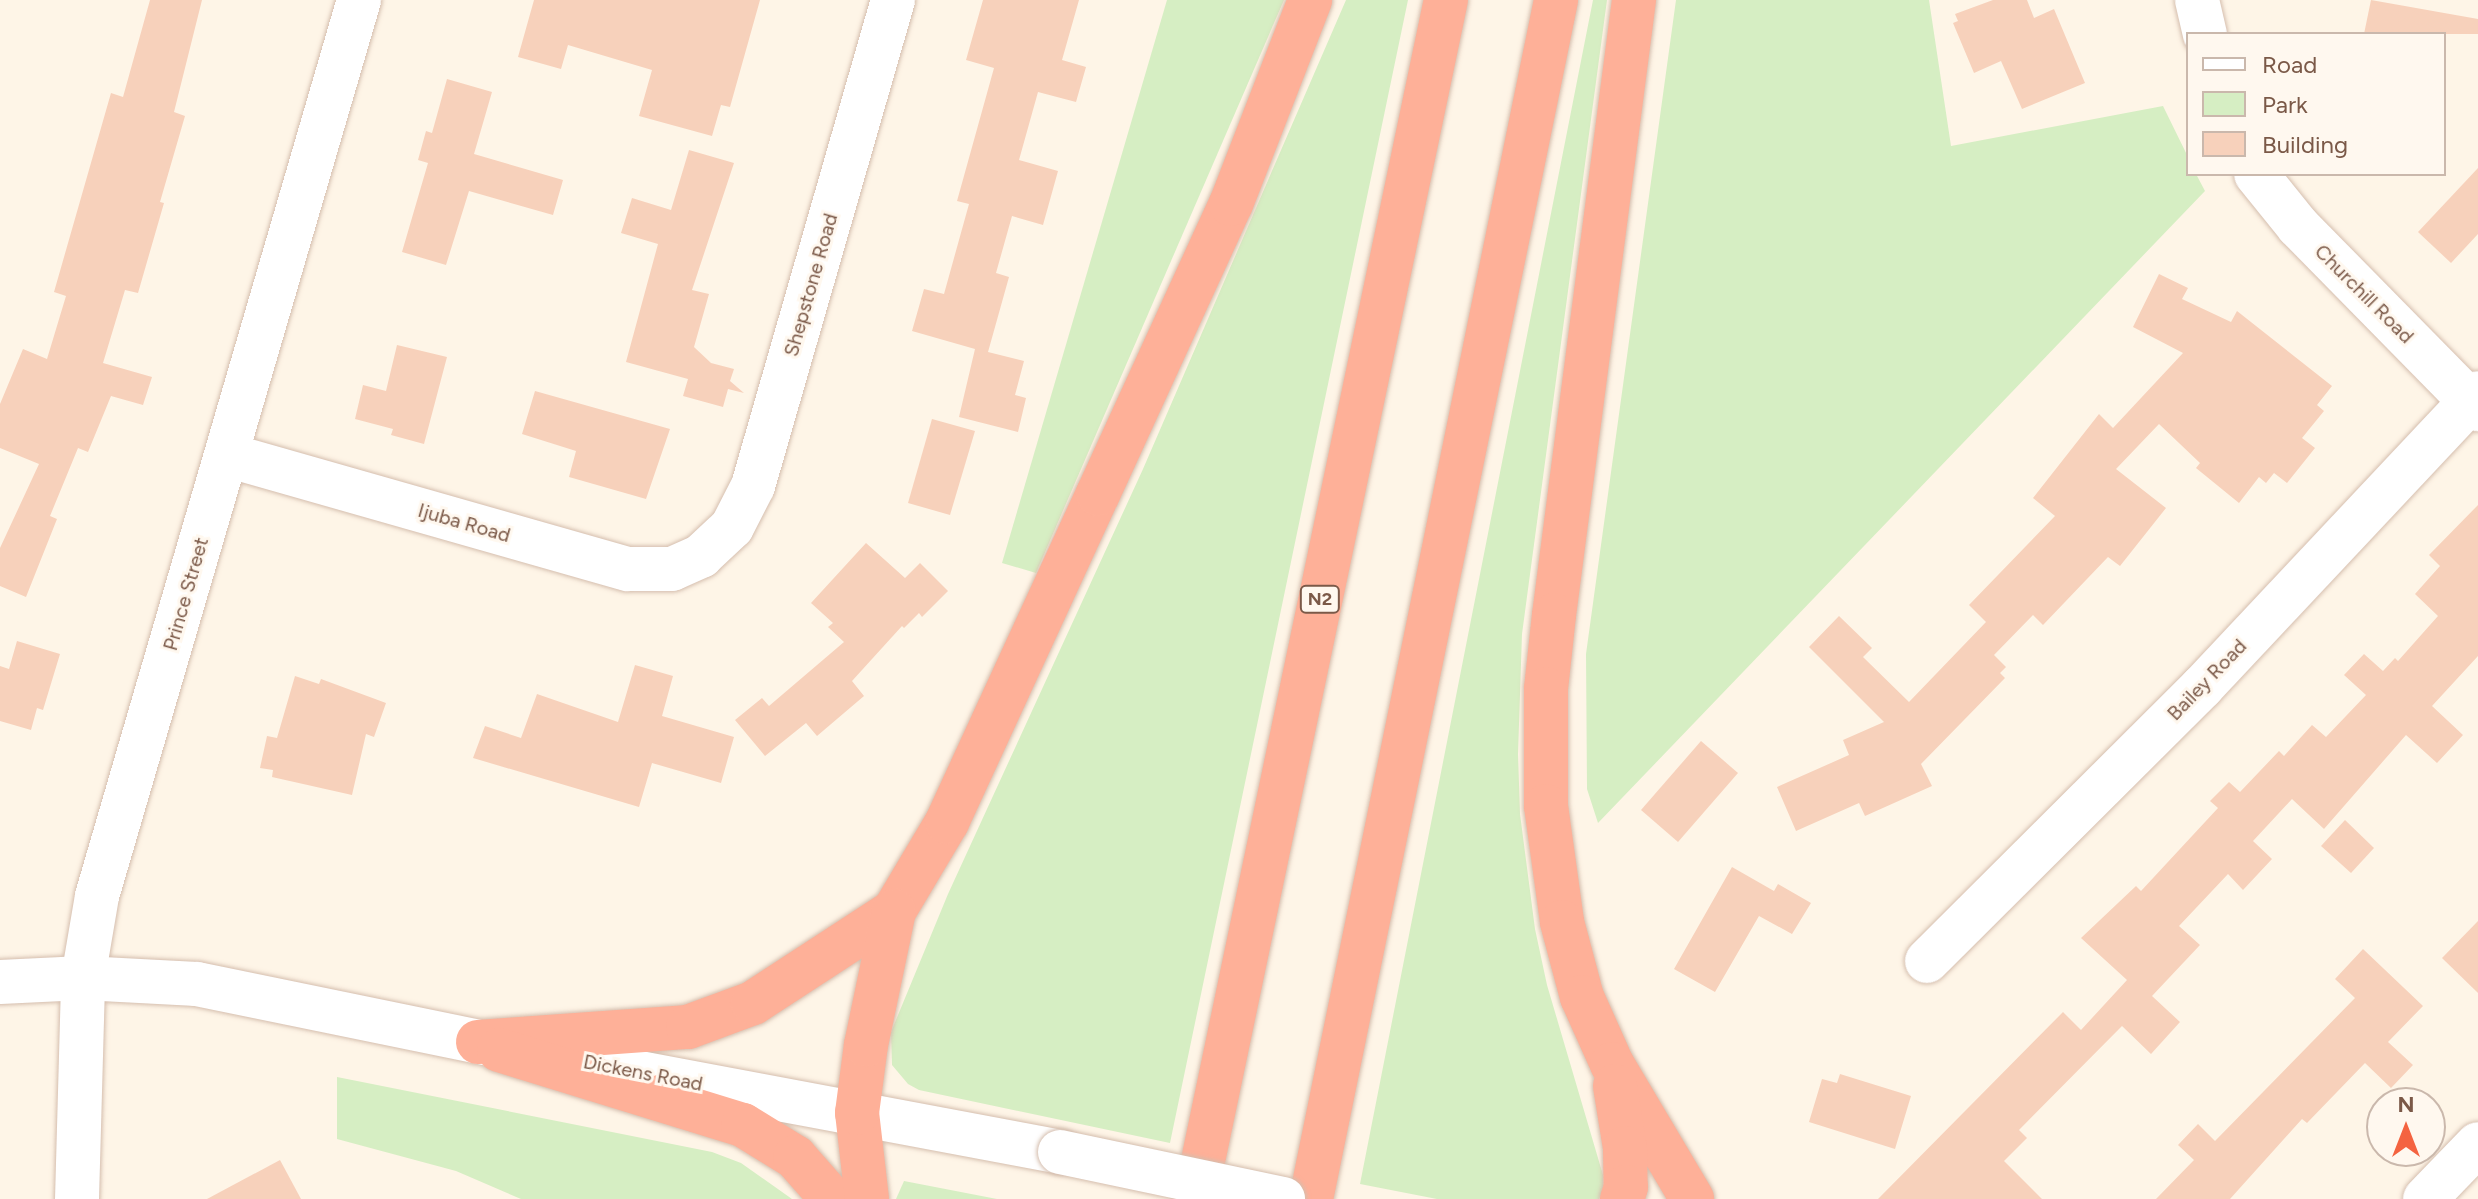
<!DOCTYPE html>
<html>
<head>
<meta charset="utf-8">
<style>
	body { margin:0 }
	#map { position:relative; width:2478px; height:1199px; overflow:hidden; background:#fef5e7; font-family:Figtree,sans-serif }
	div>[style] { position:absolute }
	.green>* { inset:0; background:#d6eec3 }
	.building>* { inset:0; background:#f7d1bb }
	.roads { filter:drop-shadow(0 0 2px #d5beae) drop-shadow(0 0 2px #d5beae) }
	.minor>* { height:44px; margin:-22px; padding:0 22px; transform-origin:22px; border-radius:22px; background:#fff }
	.highway>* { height:44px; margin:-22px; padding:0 22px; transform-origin:22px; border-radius:22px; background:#feb098 }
	.bridges { filter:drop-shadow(0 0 2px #d5beae) drop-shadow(0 0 2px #d5beae) }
	.minor-bridge>* { height:44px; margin:-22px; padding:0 22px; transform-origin:22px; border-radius:22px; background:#fff }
	span { translate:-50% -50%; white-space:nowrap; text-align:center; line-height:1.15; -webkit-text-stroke:6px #fff8ef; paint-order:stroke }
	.shield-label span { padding:2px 6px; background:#fff8ef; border:2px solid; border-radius:6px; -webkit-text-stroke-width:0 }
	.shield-label { font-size:18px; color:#7b5948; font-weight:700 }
	.street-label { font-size:20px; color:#7b5948 }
	.legend { position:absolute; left:2186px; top:32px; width:260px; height:144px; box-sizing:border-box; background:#fff8ef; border:2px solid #cab8ac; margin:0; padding:10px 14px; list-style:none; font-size:24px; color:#7b5948 }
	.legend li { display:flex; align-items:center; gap:16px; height:40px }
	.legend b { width:40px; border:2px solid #cab8ac }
	.north { position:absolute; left:2366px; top:1087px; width:80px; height:80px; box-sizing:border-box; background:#fff8ef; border:2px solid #cab8ac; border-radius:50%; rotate:0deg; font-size:22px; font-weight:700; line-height:32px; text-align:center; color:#7b5948 }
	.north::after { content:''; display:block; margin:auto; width:28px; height:36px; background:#f46340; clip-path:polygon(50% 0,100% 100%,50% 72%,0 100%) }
</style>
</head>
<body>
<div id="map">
	<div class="green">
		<div style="clip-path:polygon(1167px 0,1284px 0,1036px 573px,1002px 563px)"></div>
		<div style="clip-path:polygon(1346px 0,1408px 0,1170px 1143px,919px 1090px,908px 1084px,892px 1065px,891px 1032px,948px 894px,1143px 469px)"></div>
		<div style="clip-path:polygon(1593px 0,1607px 0,1522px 634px,1518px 754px,1520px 814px,1535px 929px,1547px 985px,1603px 1175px,1603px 1190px,1599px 1199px,1437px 1199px,1360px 1184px)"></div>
		<div style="clip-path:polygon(1676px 0,1929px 0,1951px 146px,2163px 106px,2188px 157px,2188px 174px,2196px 174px,2205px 191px,1598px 823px,1587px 789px,1586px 654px)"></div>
		<div style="clip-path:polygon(337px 1077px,712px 1152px,741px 1163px,792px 1199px,521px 1199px,456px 1171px,337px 1139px)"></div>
		<div style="clip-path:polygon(904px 1181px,997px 1199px,896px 1199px)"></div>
	</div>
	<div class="building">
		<div style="clip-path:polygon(150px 0,202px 0,174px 112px,185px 116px,160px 202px,164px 203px,138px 293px,125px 290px,103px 363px,152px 377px,143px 405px,111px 396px,88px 452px,78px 448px,50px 516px,57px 519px,26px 597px,0 586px,0 548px,39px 464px,0 448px,0 404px,23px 349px,47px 359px,66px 296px,54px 292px,111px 93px,123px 97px)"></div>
		<div style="clip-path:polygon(534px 0,760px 0,730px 107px,721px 105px,712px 136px,639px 116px,652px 70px,568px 45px,561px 69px,518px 57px)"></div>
		<div style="clip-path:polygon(983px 0,1079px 0,1062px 60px,1086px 67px,1076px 102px,1038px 92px,1019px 160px,1058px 171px,1043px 225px,1012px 216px,996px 273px,1009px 277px,988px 352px,1024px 361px,1015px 395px,1026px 398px,1018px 432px,959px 417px,975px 349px,912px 331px,924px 289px,944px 294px,969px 204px,957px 201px,994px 68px,966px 60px)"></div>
		<div style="clip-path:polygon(1993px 0,2027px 0,2034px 18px,2054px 9px,2085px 83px,2022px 109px,2001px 61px,1974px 73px,1953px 23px,1958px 21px,1955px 14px)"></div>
		<div style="clip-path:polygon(2371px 0,2478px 19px,2478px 34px,2364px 34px)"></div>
		<div style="clip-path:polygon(447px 79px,492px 92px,474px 154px,563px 180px,553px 215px,469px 191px,446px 265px,402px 252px,428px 163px,418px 160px,426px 131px,432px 133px)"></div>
		<div style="clip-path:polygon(689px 150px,734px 163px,692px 290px,709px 294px,694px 347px,711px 363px,734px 369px,730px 381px,744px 393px,728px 389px,723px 407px,683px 396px,688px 379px,626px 362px,658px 244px,621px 233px,632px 198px,671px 210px)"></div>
		<div style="clip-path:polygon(2478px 168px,2478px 234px,2451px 263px,2418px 232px)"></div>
		<div style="clip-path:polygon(2159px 274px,2188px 288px,2182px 299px,2231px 322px,2237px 311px,2332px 386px,2317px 405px,2324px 411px,2302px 438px,2315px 448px,2287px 483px,2274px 473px,2266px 483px,2259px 477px,2239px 503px,2196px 468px,2200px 463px,2159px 424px,2116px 469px,2166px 508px,2120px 566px,2108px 557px,2043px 625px,2033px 615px,1994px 655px,2006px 667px,2000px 673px,2005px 678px,1921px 764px,1932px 786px,1865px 816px,1859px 803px,1796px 831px,1777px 787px,1849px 755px,1843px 740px,1884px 722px,1809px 647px,1839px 616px,1872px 648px,1863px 657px,1909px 702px,1986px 622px,1969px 605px,2055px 516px,2033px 498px,2099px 414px,2113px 428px,2183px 353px,2133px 327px)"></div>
		<div style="clip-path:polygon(397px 345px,447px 357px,424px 444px,391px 435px,393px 429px,355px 419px,363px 385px,386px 391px)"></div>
		<div style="clip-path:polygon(535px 391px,670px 429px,646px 499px,569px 477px,576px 451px,522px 434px)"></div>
		<div style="clip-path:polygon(932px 419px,975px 431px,950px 515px,908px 503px)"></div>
		<div style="clip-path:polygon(2478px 505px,2478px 656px,2432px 706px,2463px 735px,2437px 763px,2406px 735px,2324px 829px,2292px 799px,2253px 841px,2272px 859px,2243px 890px,2228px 874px,2179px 926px,2200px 945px,2152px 996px,2180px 1022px,2151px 1054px,2122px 1026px,2019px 1130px,2027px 1138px,2004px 1161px,2042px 1199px,1878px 1199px,2063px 1012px,2081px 1030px,2127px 980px,2081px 938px,2136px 886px,2141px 891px,2218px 808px,2210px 801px,2229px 782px,2240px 792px,2279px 751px,2284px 756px,2312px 725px,2326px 737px,2366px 695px,2344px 675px,2364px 654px,2383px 671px,2395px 658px,2398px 661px,2438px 616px,2415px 594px,2440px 566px,2429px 555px)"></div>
		<div style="clip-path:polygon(866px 543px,905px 578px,920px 563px,948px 591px,922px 617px,919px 613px,904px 628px,902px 626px,852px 681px,864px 696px,817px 736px,806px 723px,765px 756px,735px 720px,762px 698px,769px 706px,844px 642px,828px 627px,833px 623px,811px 603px)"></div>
		<div style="clip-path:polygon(17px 641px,60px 654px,43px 710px,37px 708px,31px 730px,0 721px,0 666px,9px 669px)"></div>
		<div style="clip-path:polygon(635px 665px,673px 676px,662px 716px,734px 737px,721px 783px,652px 763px,639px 807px,473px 758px,485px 726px,521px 738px,537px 694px,618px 722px)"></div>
		<div style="clip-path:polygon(295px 676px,319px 684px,321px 679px,386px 703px,374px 737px,366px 734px,352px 795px,272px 777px,273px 770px,260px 768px,267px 736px,277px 738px)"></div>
		<div style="clip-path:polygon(1701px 741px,1738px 773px,1678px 842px,1641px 810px)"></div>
		<div style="clip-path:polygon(2345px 820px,2374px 848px,2351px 873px,2321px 846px)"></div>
		<div style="clip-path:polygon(1732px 867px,1774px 891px,1778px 884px,1811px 903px,1792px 934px,1759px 916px,1715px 992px,1674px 969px)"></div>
		<div style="clip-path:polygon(2478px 921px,2478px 993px,2442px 958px)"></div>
		<div style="clip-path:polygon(2363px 949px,2423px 1006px,2388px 1042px,2413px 1065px,2391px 1088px,2365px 1063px,2307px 1123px,2302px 1119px,2230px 1199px,2156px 1199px,2194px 1160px,2178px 1145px,2198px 1124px,2215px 1141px,2355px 998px,2335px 979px)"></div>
		<div style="clip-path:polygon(1840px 1074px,1911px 1096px,1895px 1149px,1809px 1122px,1822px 1079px,1837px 1083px)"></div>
		<div style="clip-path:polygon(280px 1160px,301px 1199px,207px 1199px)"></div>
	</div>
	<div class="roads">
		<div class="minor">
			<div style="left:2197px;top:0;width:35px;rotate:77deg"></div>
			<div style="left:2256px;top:174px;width:67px;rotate:51.1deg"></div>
			<div style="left:2298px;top:226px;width:257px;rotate:45.5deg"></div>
			<div style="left:227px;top:455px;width:417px;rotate:15.9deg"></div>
			<div style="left:628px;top:569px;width:44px"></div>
			<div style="left:672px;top:569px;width:32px;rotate:-24deg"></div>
			<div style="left:701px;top:556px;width:42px;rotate:-43.1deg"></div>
			<div style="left:732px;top:527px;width:46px;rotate:-62.9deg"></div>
			<div style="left:753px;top:486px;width:506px;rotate:-73.93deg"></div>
			<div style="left:1927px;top:961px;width:388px;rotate:-44.9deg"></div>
			<div style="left:2202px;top:687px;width:403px;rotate:-46.8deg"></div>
			<div style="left:0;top:982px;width:83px;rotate:-2.8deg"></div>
			<div style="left:83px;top:978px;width:114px;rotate:3deg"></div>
			<div style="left:197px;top:984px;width:325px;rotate:11.6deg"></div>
			<div style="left:602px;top:1066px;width:466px;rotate:10.6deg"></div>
			<div style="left:77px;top:1199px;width:221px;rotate:-88.4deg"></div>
			<div style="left:83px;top:978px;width:83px;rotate:-80.3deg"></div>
			<div style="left:97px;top:896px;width:934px;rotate:-73.7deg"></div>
			<div style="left:2425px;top:1199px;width:76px;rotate:-46.1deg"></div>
		</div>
		<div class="highway">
			<div style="left:1634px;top:0;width:620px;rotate:97.41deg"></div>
			<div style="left:1554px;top:615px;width:74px;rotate:96.2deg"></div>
			<div style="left:1546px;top:689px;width:117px;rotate:90deg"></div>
			<div style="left:1546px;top:806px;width:117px;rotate:82.1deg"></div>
			<div style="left:1562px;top:922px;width:78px;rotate:75.1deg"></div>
			<div style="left:1582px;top:997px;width:73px;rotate:65.9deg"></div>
			<div style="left:1612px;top:1064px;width:157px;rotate:59.3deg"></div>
			<div style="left:478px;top:1042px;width:211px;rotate:-4.1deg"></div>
			<div style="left:688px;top:1027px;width:69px;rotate:-20.3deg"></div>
			<div style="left:753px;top:1003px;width:168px;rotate:-33.1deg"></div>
			<div style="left:894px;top:911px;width:104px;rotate:-59.2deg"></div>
			<div style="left:947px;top:822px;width:361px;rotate:-65.3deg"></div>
			<div style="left:1098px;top:494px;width:319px;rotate:-65.4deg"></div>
			<div style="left:1231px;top:204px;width:219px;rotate:-68.8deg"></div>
			<div style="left:499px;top:1050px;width:255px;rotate:17.1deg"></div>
			<div style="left:743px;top:1125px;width:61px;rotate:31.6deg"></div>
			<div style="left:795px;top:1157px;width:56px;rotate:48.6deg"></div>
			<div style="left:1615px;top:1086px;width:63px;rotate:80.8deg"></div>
			<div style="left:1625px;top:1148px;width:39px;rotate:89deg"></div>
			<div style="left:1626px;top:1187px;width:13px;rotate:108deg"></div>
			<div style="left:867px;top:1199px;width:87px;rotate:-96.6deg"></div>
			<div style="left:857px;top:1113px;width:69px;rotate:-82.5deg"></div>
			<div style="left:866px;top:1045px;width:137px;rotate:-78.2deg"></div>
			<div style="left:1195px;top:1199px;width:1225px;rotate:-78.18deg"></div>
			<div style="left:1311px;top:1199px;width:1224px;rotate:-78.45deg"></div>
		</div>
	</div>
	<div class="bridges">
		<div class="minor-bridge">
			<div style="left:1060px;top:1152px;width:228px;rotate:11.9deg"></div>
		</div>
	</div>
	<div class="shield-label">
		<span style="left:1320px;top:599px">N2</span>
	</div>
	<div class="street-label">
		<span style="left:811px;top:285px;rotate:-74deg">Shepstone Road</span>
		<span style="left:2364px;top:294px;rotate:45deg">Churchill Road</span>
		<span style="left:464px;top:523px;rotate:16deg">Ijuba Road</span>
		<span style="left:186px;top:594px;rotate:-74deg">Prince Street</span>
		<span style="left:2207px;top:680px;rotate:-46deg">Bailey Road</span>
		<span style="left:643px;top:1073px;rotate:11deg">Dickens Road</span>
	</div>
	<ul class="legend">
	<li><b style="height:10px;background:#fff"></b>Road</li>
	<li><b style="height:22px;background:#d6eec3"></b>Park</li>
	<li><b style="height:22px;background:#f7d1bb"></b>Building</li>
	</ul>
	<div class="north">N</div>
</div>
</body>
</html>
